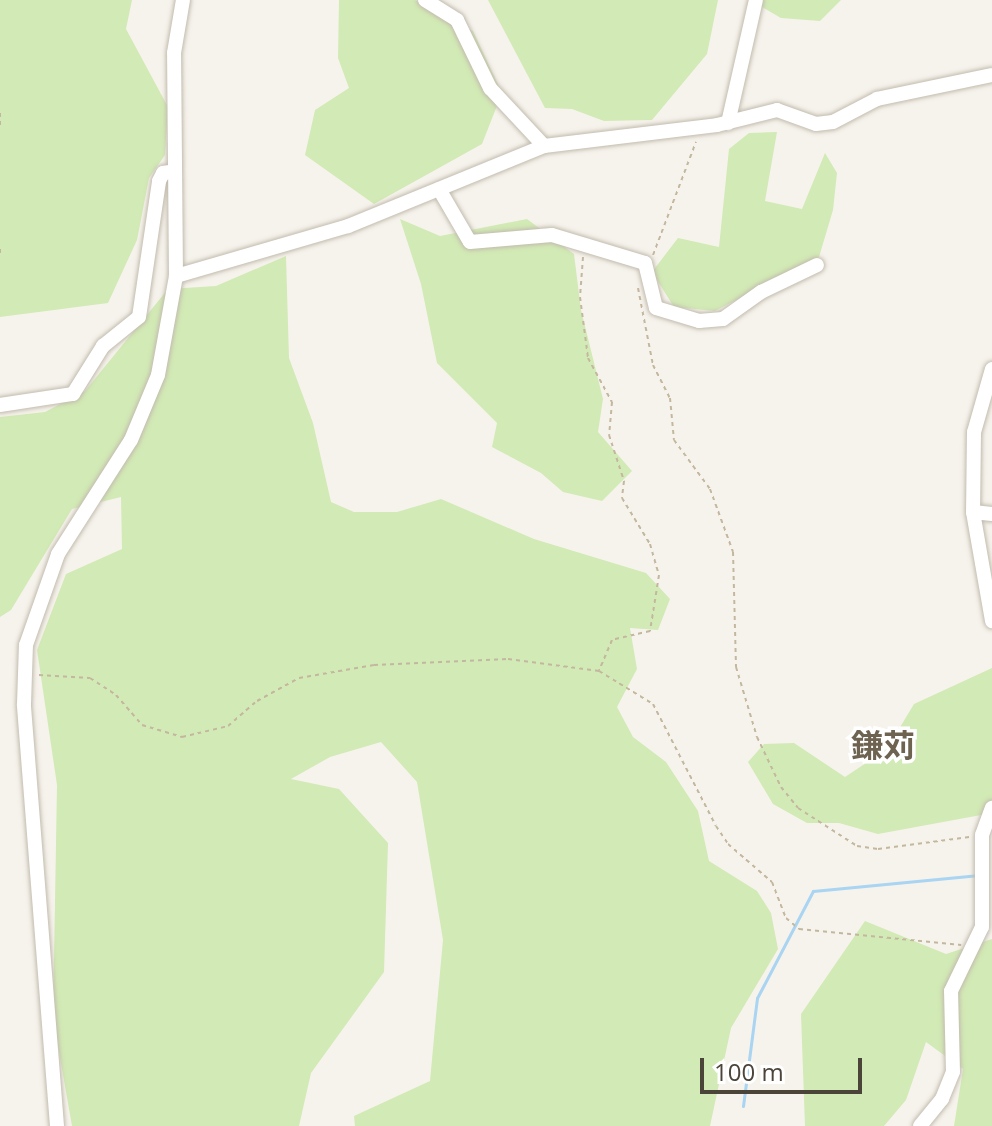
<!DOCTYPE html>
<html>
<head>
<meta charset="utf-8">
<style>
	body { margin:0 }
	#map { position:relative; width:992px; height:1126px; overflow:hidden; background:#f6f3ec; font-family:"Open Sans","Noto Sans JP",sans-serif }
	div>[style] { position:absolute }
	.green>* { inset:0; background:#d2eab5 }
	.stream>* { height:3px; margin:-1.5px; padding:0 1.5px; transform-origin:1.5px; border-radius:1.5px; background:#a9d4f2 }
	.path>* { height:2px; margin-top:-1px; transform-origin:0; background:repeating-linear-gradient(90deg,#c4b79f 0 4px,transparent 0 8px) }
	.roads { filter:drop-shadow(0 0 2px #c2bbae) drop-shadow(0 0 2px #c2bbae) }
	.minor>* { height:14px; margin:-7px; padding:0 7px; transform-origin:7px; border-radius:7px; background:#fff }
	span { translate:-50% -50%; white-space:nowrap; text-align:center; line-height:1.15; -webkit-text-stroke:7px #fff; paint-order:stroke }
	.quarter-label { font-size:32px; color:#6e6250; font-weight:700 }
	.scale { position:absolute; left:700px; top:1058px; width:162px; height:36px; box-sizing:border-box; border:4px solid #4b4439; border-top:0; padding-left:10px; font-size:24px; line-height:28px; white-space:nowrap; color:#4b4439; -webkit-text-stroke:6px #fff; paint-order:stroke }
</style>
</head>
<body>
<div id="map">
	<div class="green">
		<div style="clip-path:polygon(0 0,132px 0,126px 29px,168px 107px,165px 155px,149px 178px,137px 240px,108px 303px,0 317px)"></div>
		<div style="clip-path:polygon(339px 0,415px 0,473px 31px,502px 93px,482px 144px,374px 204px,305px 155px,315px 110px,349px 88px,338px 58px)"></div>
		<div style="clip-path:polygon(488px 0,718px 0,707px 54px,652px 120px,604px 121px,572px 109px,545px 108px)"></div>
		<div style="clip-path:polygon(750px 0,841px 0,820px 21px,781px 18px)"></div>
		<div style="clip-path:polygon(777px 132px,765px 201px,802px 209px,825px 153px,837px 173px,833px 210px,819px 257px,715px 311px,674px 307px,652px 272px,678px 238px,719px 247px,729px 149px,749px 133px)"></div>
		<div style="clip-path:polygon(400px 219px,440px 236px,527px 219px,574px 254px,581px 310px,603px 399px,598px 432px,632px 471px,602px 501px,563px 492px,541px 473px,492px 447px,497px 423px,437px 363px,421px 284px)"></div>
		<div style="clip-path:polygon(286px 256px,289px 358px,313px 423px,331px 502px,354px 512px,397px 512px,441px 499px,534px 539px,646px 573px,670px 599px,658px 630px,630px 628px,637px 669px,617px 707px,633px 737px,666px 762px,698px 811px,709px 861px,757px 891px,771px 913px,778px 949px,731px 1028px,710px 1126px,355px 1126px,354px 1116px,430px 1081px,443px 940px,417px 782px,381px 742px,330px 757px,291px 779px,339px 789px,388px 843px,384px 972px,311px 1073px,299px 1126px,72px 1126px,53px 1018px,57px 785px,37px 650px,66px 574px,122px 549px,121px 497px,72px 509px,11px 610px,0 617px,0 417px,45px 412px,85px 391px,168px 289px,216px 286px)"></div>
		<div style="clip-path:polygon(992px 668px,992px 813px,878px 834px,839px 823px,807px 823px,773px 804px,748px 762px,764px 744px,794px 743px,845px 777px,887px 749px,914px 704px)"></div>
		<div style="clip-path:polygon(865px 921px,946px 954px,992px 939px,992px 1126px,954px 1126px,963px 1069px,926px 1042px,906px 1100px,884px 1126px,805px 1126px,801px 1014px)"></div>
	</div>
	<div class="stream">
		<div style="left:743px;top:1106px;width:109px;rotate:-82.6deg"></div>
		<div style="left:757px;top:998px;width:121px;rotate:-62.4deg"></div>
		<div style="left:813px;top:891px;width:167px;rotate:-5.5deg"></div>
	</div>
	<div class="path">
		<div style="left:0;top:113px;width:16px;rotate:90deg"></div>
		<div style="left:0;top:249px;width:7px;rotate:90deg"></div>
		<div style="left:653px;top:255px;width:121px;rotate:-69.2deg"></div>
		<div style="left:583px;top:257px;width:40px;rotate:94.3deg"></div>
		<div style="left:580px;top:297px;width:62px;rotate:82.5deg"></div>
		<div style="left:588px;top:358px;width:50px;rotate:61.4deg"></div>
		<div style="left:612px;top:402px;width:33px;rotate:95deg"></div>
		<div style="left:609px;top:435px;width:48px;rotate:71.9deg"></div>
		<div style="left:624px;top:481px;width:17px;rotate:97deg"></div>
		<div style="left:622px;top:498px;width:54px;rotate:58.7deg"></div>
		<div style="left:650px;top:544px;width:32px;rotate:74deg"></div>
		<div style="left:659px;top:575px;width:57px;rotate:99.1deg"></div>
		<div style="left:650px;top:631px;width:39px;rotate:167deg"></div>
		<div style="left:612px;top:640px;width:33px;rotate:113deg"></div>
		<div style="left:638px;top:288px;width:78px;rotate:79deg"></div>
		<div style="left:653px;top:365px;width:37px;rotate:63deg"></div>
		<div style="left:670px;top:398px;width:42px;rotate:84.6deg"></div>
		<div style="left:674px;top:440px;width:61px;rotate:53.7deg"></div>
		<div style="left:710px;top:489px;width:67px;rotate:69.9deg"></div>
		<div style="left:733px;top:552px;width:115px;rotate:88.5deg"></div>
		<div style="left:736px;top:667px;width:73px;rotate:73.3deg"></div>
		<div style="left:757px;top:737px;width:55px;rotate:64.4deg"></div>
		<div style="left:781px;top:787px;width:27px;rotate:51deg"></div>
		<div style="left:798px;top:808px;width:70px;rotate:32.8deg"></div>
		<div style="left:857px;top:846px;width:21px;rotate:8deg"></div>
		<div style="left:878px;top:849px;width:92px;rotate:-7.5deg"></div>
		<div style="left:39px;top:675px;width:51px;rotate:3.4deg"></div>
		<div style="left:90px;top:678px;width:31px;rotate:33deg"></div>
		<div style="left:116px;top:695px;width:40px;rotate:49deg"></div>
		<div style="left:142px;top:725px;width:42px;rotate:16.7deg"></div>
		<div style="left:182px;top:737px;width:47px;rotate:-13.4deg"></div>
		<div style="left:228px;top:726px;width:38px;rotate:-41deg"></div>
		<div style="left:257px;top:701px;width:48px;rotate:-28.7deg"></div>
		<div style="left:299px;top:678px;width:76px;rotate:-9.8deg"></div>
		<div style="left:374px;top:665px;width:134px;rotate:-2.6deg"></div>
		<div style="left:508px;top:659px;width:92px;rotate:7.5deg"></div>
		<div style="left:599px;top:671px;width:63px;rotate:31.4deg"></div>
		<div style="left:653px;top:704px;width:137px;rotate:62.7deg"></div>
		<div style="left:716px;top:826px;width:22px;rotate:56deg"></div>
		<div style="left:728px;top:844px;width:58px;rotate:40.8deg"></div>
		<div style="left:772px;top:882px;width:39px;rotate:69deg"></div>
		<div style="left:786px;top:918px;width:17px;rotate:40deg"></div>
		<div style="left:799px;top:929px;width:163px;rotate:5.6deg"></div>
	</div>
	<div class="roads">
		<div class="minor">
			<div style="left:425px;top:0;width:38px;rotate:32deg"></div>
			<div style="left:457px;top:20px;width:76px;rotate:64.1deg"></div>
			<div style="left:490px;top:88px;width:79px;rotate:47deg"></div>
			<div style="left:728px;top:123px;width:126px;rotate:-77.2deg"></div>
			<div style="left:439px;top:189px;width:61px;rotate:59.7deg"></div>
			<div style="left:470px;top:242px;width:82px;rotate:-4.9deg"></div>
			<div style="left:552px;top:235px;width:97px;rotate:16.8deg"></div>
			<div style="left:645px;top:263px;width:46px;rotate:76.3deg"></div>
			<div style="left:656px;top:308px;width:45px;rotate:16.8deg"></div>
			<div style="left:699px;top:321px;width:24px;rotate:-5deg"></div>
			<div style="left:723px;top:319px;width:47px;rotate:-35.4deg"></div>
			<div style="left:761px;top:292px;width:62px;rotate:-25.7deg"></div>
			<div style="left:176px;top:276px;width:179px;rotate:-16.2deg"></div>
			<div style="left:348px;top:226px;width:212px;rotate:-22.2deg"></div>
			<div style="left:544px;top:146px;width:174px;rotate:-6.9deg"></div>
			<div style="left:717px;top:125px;width:62px;rotate:-14deg"></div>
			<div style="left:777px;top:110px;width:41px;rotate:19.7deg"></div>
			<div style="left:816px;top:124px;width:17px;rotate:-7deg"></div>
			<div style="left:833px;top:122px;width:50px;rotate:-27.6deg"></div>
			<div style="left:877px;top:99px;width:117px;rotate:-11.8deg"></div>
			<div style="left:992px;top:369px;width:66px;rotate:105.9deg"></div>
			<div style="left:974px;top:432px;width:80px;rotate:90.7deg"></div>
			<div style="left:973px;top:512px;width:111px;rotate:80.1deg"></div>
			<div style="left:0;top:405px;width:74px;rotate:-8.6deg"></div>
			<div style="left:73px;top:394px;width:57px;rotate:-58deg"></div>
			<div style="left:103px;top:346px;width:46px;rotate:-38.9deg"></div>
			<div style="left:139px;top:317px;width:137px;rotate:-81.6deg"></div>
			<div style="left:159px;top:181px;width:9px;rotate:-63deg"></div>
			<div style="left:163px;top:173px;width:12px;rotate:-9deg"></div>
			<div style="left:973px;top:512px;width:19px;rotate:6deg"></div>
			<div style="left:57px;top:1126px;width:423px;rotate:-94.5deg"></div>
			<div style="left:24px;top:704px;width:59px;rotate:-88.1deg"></div>
			<div style="left:26px;top:645px;width:96px;rotate:-70.6deg"></div>
			<div style="left:58px;top:554px;width:135px;rotate:-57.4deg"></div>
			<div style="left:131px;top:440px;width:70px;rotate:-67.4deg"></div>
			<div style="left:158px;top:375px;width:101px;rotate:-79.7deg"></div>
			<div style="left:176px;top:276px;width:223px;rotate:-90.5deg"></div>
			<div style="left:174px;top:53px;width:54px;rotate:-80.4deg"></div>
			<div style="left:920px;top:1126px;width:35px;rotate:-51deg"></div>
			<div style="left:942px;top:1099px;width:29px;rotate:-68deg"></div>
			<div style="left:953px;top:1072px;width:81px;rotate:-91.4deg"></div>
			<div style="left:951px;top:991px;width:71px;rotate:-64.2deg"></div>
			<div style="left:982px;top:927px;width:92px;rotate:-90deg"></div>
			<div style="left:982px;top:835px;width:29px;rotate:-70deg"></div>
		</div>
	</div>
	<div class="quarter-label">
		<span style="left:883px;top:745px">鎌苅</span>
	</div>
	<div class="scale">100 m</div>
</div>
</body>
</html>
